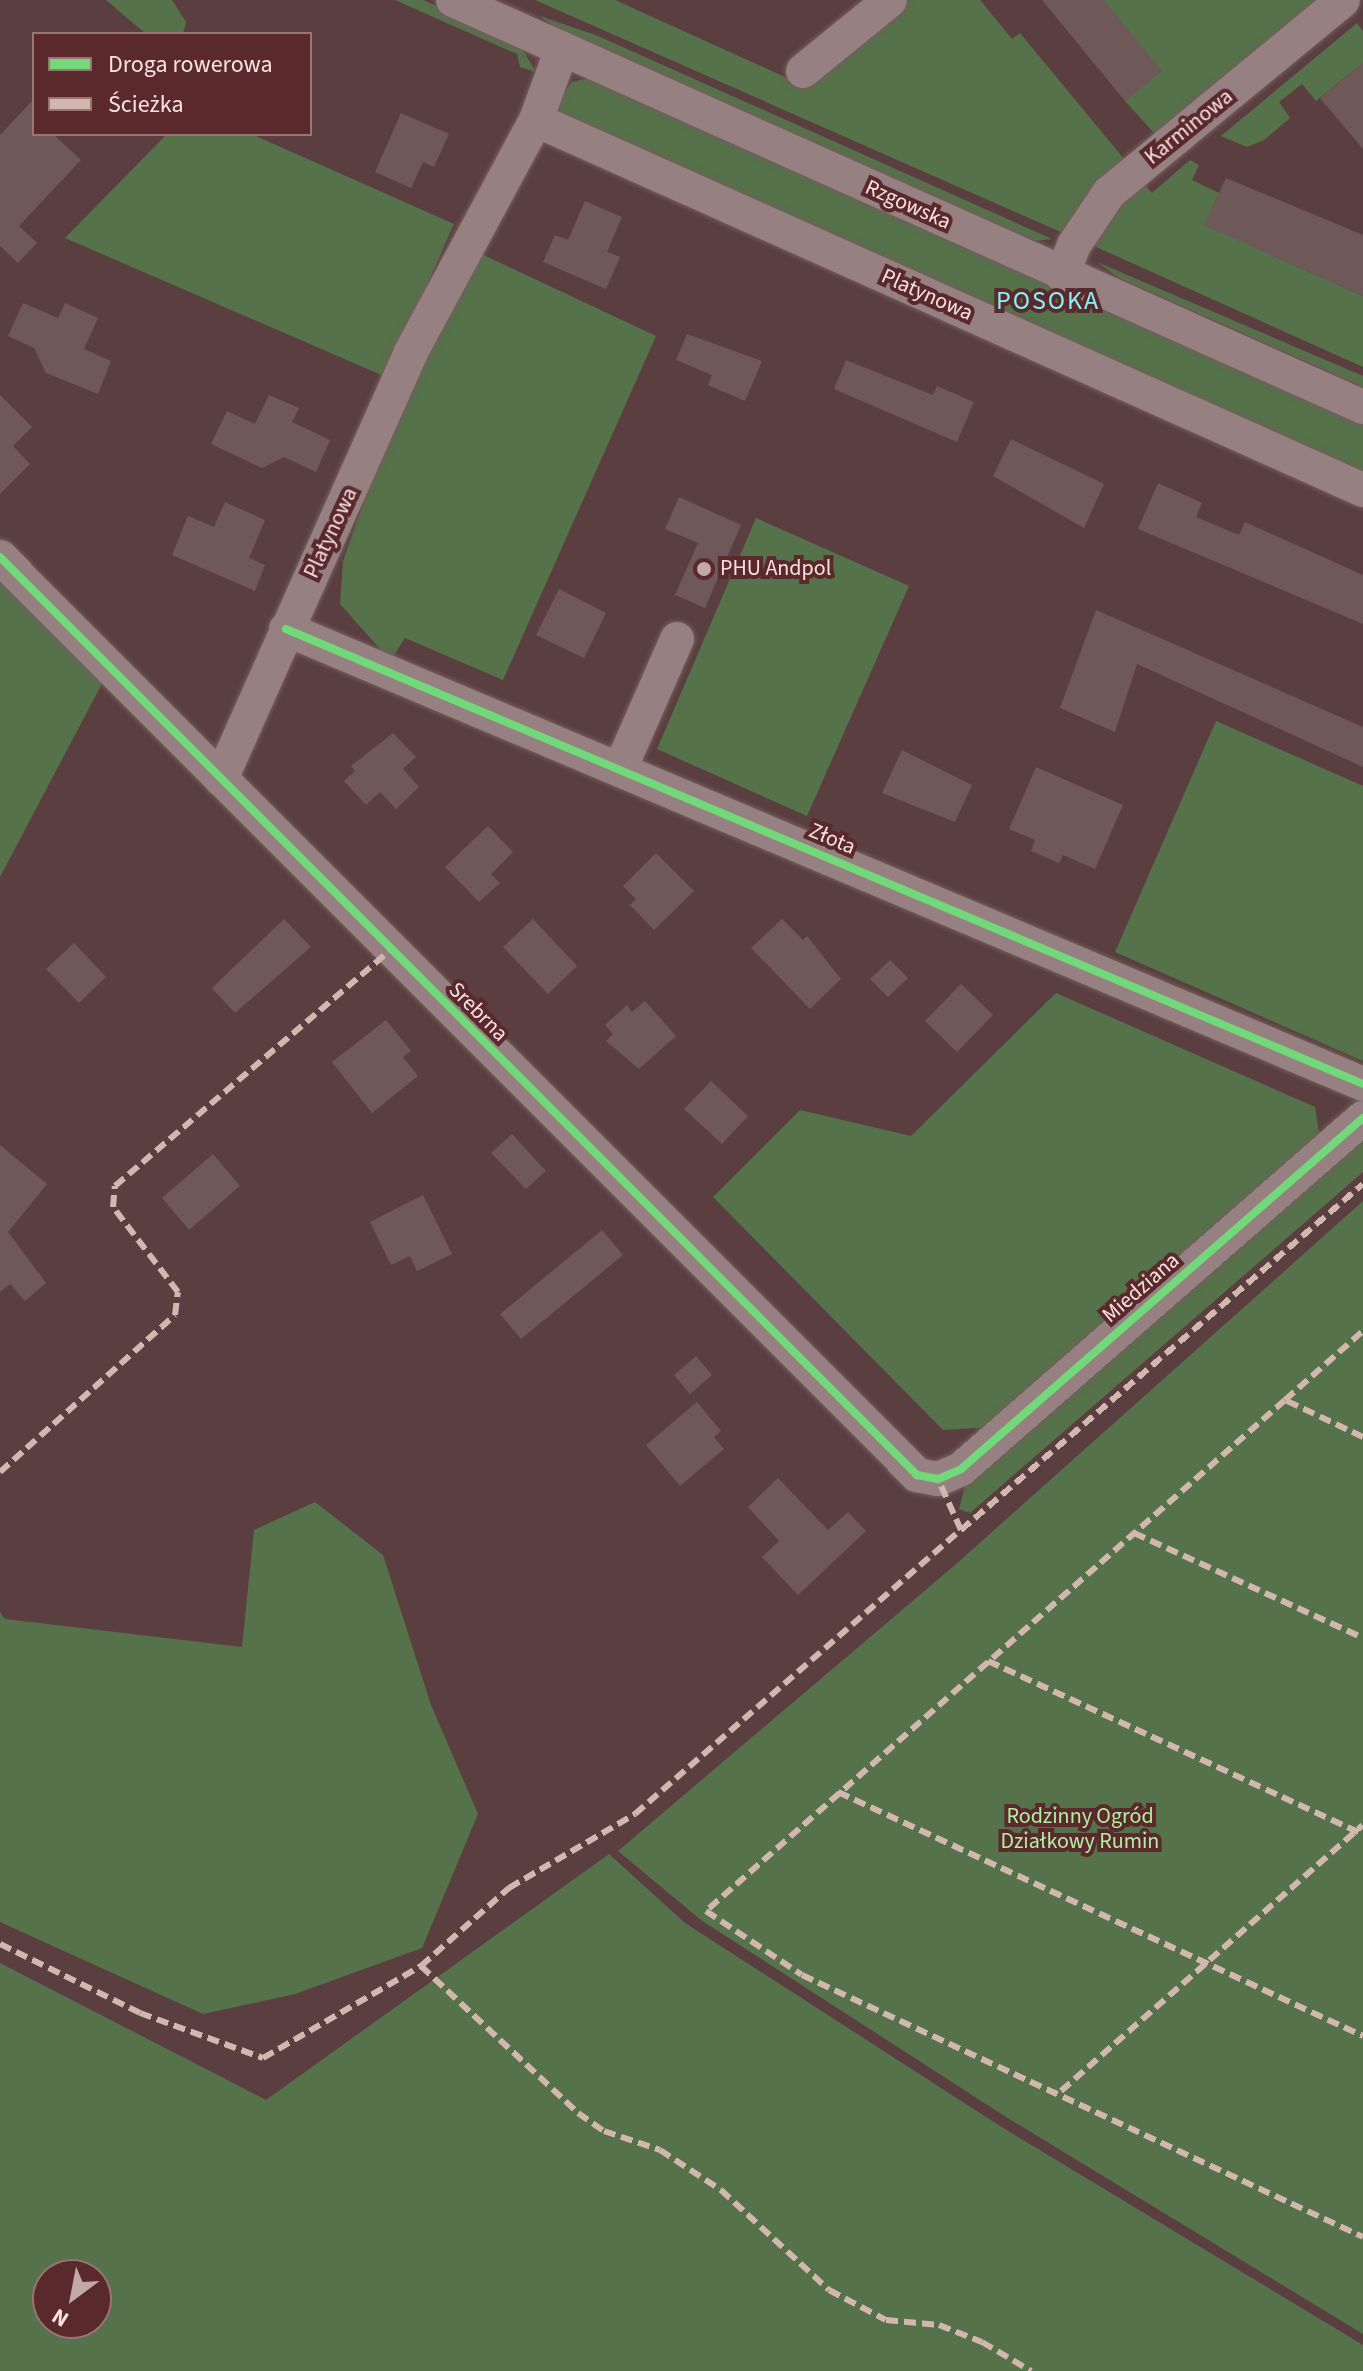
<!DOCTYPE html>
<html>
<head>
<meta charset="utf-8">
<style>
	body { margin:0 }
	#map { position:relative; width:1363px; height:2371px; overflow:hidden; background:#5b3f40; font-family:"Source Sans 3",sans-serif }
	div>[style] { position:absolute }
	.green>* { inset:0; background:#56724a }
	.building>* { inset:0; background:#6e5858 }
	.roads { filter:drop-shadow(0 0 2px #745d5d) drop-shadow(0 0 2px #745d5d) }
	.minor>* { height:34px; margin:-17px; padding:0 17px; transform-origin:17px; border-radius:17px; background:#978081 }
	.quiet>* { height:6px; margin-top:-3px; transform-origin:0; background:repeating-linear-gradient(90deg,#d1b7ad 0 12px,transparent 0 18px) }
	.cycleway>* { height:8px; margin:-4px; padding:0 4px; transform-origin:4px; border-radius:4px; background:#71d979 }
	.dots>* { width:22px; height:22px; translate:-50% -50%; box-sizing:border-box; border:4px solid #5a292b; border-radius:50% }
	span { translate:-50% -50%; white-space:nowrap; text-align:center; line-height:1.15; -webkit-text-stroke:8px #5a292b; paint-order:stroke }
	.street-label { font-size:22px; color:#fbe1e0 }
	.poi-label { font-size:22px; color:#fbe1e0 }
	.left { translate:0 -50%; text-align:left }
	.park-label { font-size:22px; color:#b0eea1 }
	.quarter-label { font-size:26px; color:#85f1f6; letter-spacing:2px }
	.legend { position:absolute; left:32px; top:32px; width:280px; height:104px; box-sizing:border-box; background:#5a292b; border:2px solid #9a7373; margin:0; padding:10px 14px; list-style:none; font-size:24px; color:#fbe1e0 }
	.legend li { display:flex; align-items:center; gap:16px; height:40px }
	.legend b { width:40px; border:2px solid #9a7373 }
	.north { position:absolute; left:32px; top:2259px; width:80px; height:80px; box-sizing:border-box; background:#5a292b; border:2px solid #9a7373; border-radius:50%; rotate:212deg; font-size:22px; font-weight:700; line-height:32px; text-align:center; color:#fbe1e0 }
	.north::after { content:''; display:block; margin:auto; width:28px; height:36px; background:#c3a8a8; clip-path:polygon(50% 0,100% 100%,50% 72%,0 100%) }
</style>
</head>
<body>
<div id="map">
	<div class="green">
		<div style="clip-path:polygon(106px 0,172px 0,186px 22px,183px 34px,146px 34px)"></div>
		<div style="clip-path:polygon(395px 0,423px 0,518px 42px,536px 72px,520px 67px,517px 54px)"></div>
		<div style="clip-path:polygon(535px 0,615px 0,805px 86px,908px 0,980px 0,1012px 39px,1020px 33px,1129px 165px,1063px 233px)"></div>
		<div style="clip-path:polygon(1068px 0,1318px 0,1155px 134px,1125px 101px,1161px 70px,1077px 42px,1053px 13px)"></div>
		<div style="clip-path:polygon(540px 16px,598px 36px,1052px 239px,1035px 241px,564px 34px)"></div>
		<div style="clip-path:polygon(1357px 23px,1363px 31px,1363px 70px,1359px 66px,1316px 101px,1302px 84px,1279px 102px,1290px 118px,1264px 140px,1247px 147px,1221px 136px)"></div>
		<div style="clip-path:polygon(590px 78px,1363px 419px,1363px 478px,569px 130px,554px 107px,572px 82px)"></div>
		<div style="clip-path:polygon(167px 134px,251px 134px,454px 224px,386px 377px,65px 238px)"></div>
		<div style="clip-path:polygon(1190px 160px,1199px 165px,1192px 180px,1219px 193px,1205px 225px,1363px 296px,1363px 367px,1094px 246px,1102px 221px,1145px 185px,1152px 193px)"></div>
		<div style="clip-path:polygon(473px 250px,656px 336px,503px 680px,405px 638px,394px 655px,381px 650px,340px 604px,343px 561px,376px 467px)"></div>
		<div style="clip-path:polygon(1097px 262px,1363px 376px,1363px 387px,1119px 278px)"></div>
		<div style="clip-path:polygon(756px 518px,909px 586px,807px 816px,657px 749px)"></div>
		<div style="clip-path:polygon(0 571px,106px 676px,0 877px)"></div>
		<div style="clip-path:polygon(1216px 721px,1363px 786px,1363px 1061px,1115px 952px)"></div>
		<div style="clip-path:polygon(1056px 993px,1315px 1107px,1320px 1139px,991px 1427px,943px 1430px,713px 1197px,800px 1110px,911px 1136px)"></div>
		<div style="clip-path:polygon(1363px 1134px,1363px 1172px,970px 1513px,959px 1509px,967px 1479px)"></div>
		<div style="clip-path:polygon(1363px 1201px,1363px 2334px,1006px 2117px,701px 1920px,618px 1851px,955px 1565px)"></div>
		<div style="clip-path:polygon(315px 1502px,383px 1555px,431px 1705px,478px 1814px,422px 1948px,295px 1994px,203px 2014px,0 1922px,0 1612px,5px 1619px,242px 1647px,254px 1530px)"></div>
		<div style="clip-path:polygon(evenodd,609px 1854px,685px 1923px,1000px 2126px,1363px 2345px,1363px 2371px,0 2371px,0 1963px,266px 2100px,609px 1854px,48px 2275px,96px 2275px,96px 2323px,48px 2323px,48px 2275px)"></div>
	</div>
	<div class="building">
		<div style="clip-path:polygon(1042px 0,1104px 0,1162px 71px,1125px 101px)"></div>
		<div style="clip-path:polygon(1363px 63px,1363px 149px,1320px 98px)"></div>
		<div style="clip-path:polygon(34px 99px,34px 134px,53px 134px,81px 160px,19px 226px,37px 243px,18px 263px,0 246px,0 135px)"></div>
		<div style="clip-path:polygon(401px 113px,449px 134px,434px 167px,423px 162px,411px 188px,375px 172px)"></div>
		<div style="clip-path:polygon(1226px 178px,1363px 235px,1363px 296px,1204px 225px)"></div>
		<div style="clip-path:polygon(585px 201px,622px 217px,607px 252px,620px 257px,606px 289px,543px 262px,555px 235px,568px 240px)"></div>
		<div style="clip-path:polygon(23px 303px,58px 318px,65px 303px,98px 318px,84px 349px,111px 361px,98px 394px,46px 373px,34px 348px,8px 336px)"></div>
		<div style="clip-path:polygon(687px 334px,762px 361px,745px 401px,708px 385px,712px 375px,676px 360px)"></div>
		<div style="clip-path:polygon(846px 360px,933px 395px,937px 386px,974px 402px,957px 442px,834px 389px)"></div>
		<div style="clip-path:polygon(0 395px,32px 427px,13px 446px,30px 464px,0 494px)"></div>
		<div style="clip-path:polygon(269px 395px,299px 408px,292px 422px,330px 440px,316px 472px,284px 457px,262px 468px,211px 444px,227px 411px,255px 424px)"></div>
		<div style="clip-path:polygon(1011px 439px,1104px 484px,1084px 528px,993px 476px)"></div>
		<div style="clip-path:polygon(1158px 483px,1202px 503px,1196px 517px,1239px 535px,1245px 522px,1363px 575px,1363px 624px,1138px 529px)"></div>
		<div style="clip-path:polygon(679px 497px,741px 525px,705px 608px,675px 595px,698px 543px,665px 529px)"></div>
		<div style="clip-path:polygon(225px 502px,265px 520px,249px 558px,265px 565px,255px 591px,172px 555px,188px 516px,214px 527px)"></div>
		<div style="clip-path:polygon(559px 589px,606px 613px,584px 658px,536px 635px)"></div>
		<div style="clip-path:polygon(1096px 610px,1363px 727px,1363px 767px,1137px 664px,1115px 732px,1060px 708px)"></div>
		<div style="clip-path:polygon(393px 733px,416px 757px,403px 769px,419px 787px,396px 809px,380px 792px,366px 805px,344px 781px,355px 771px,351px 766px)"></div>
		<div style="clip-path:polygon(902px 750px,972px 785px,955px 822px,882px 793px)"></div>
		<div style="clip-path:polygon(1036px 767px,1123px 805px,1095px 869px,1063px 855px,1059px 863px,1031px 851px,1035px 840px,1009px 829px)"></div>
		<div style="clip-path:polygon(488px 826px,513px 852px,491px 874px,500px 883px,479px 902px,445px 867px)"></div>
		<div style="clip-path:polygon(656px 853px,694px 891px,654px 930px,630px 905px,636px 899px,623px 886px)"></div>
		<div style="clip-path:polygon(284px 919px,311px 947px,235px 1013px,212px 988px)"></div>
		<div style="clip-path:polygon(533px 919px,577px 966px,548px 994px,503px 947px)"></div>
		<div style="clip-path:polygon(782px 919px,803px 940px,807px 936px,841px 979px,810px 1009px,751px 948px)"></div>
		<div style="clip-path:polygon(74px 943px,106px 977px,79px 1003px,46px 969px)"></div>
		<div style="clip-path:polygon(890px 960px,908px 978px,888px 997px,870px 979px)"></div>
		<div style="clip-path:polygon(961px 984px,993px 1015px,957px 1052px,925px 1021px)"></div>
		<div style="clip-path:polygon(645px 1001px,676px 1036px,639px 1069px,606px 1041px,613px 1034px,605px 1025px,627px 1005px,632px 1012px)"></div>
		<div style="clip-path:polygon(386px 1020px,411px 1051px,403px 1057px,418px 1076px,372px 1113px,332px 1062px)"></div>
		<div style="clip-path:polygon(711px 1081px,748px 1116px,722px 1144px,684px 1109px)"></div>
		<div style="clip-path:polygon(512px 1134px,546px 1171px,526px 1189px,491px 1153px)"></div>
		<div style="clip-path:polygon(0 1145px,47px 1184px,8px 1232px,46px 1283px,25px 1301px,10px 1284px,0 1292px)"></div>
		<div style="clip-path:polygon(213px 1154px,240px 1186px,189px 1230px,162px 1198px)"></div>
		<div style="clip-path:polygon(423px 1195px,452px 1254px,417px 1271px,410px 1256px,391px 1265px,370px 1222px)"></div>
		<div style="clip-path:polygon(602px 1230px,623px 1255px,521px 1339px,500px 1314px)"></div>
		<div style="clip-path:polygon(696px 1356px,712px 1375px,690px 1394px,674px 1375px)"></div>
		<div style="clip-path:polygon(697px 1402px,721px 1431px,714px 1437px,724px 1449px,680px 1486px,646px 1445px)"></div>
		<div style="clip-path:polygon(778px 1478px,828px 1530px,848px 1512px,866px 1531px,798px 1595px,762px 1557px,779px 1541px,748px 1507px)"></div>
	</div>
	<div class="roads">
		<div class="minor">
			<div style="left:453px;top:0;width:997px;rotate:24.1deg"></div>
			<div style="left:803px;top:71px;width:112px;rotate:-39.2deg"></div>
			<div style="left:536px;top:120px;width:906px;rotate:24.1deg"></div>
			<div style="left:1062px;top:275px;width:32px;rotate:-68deg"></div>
			<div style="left:1074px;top:245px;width:63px;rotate:-56.1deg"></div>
			<div style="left:1109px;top:193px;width:303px;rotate:-39.5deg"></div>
			<div style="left:0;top:557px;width:1298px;rotate:45.03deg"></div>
			<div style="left:917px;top:1475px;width:21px;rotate:11deg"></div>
			<div style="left:938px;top:1479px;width:25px;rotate:-23deg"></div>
			<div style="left:961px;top:1469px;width:534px;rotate:-41.13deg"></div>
			<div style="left:286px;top:629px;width:1169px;rotate:22.9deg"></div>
			<div style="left:620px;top:769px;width:142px;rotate:-66.3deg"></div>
			<div style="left:221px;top:779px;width:467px;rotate:-66deg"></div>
			<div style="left:411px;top:352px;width:264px;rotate:-61.7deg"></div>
			<div style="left:536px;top:120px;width:76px;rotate:-69.9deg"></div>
		</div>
	</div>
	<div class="quiet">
		<div style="left:1285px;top:1400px;width:104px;rotate:-41.5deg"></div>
		<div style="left:1363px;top:1437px;width:86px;rotate:-154.6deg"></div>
		<div style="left:1285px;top:1400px;width:772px;rotate:138.57deg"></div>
		<div style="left:706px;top:1911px;width:115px;rotate:33.7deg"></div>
		<div style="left:802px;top:1975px;width:619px;rotate:25.03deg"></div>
		<div style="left:0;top:1472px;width:235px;rotate:-41.9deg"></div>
		<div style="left:175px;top:1315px;width:23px;rotate:-83deg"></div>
		<div style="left:178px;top:1292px;width:107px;rotate:-127.4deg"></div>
		<div style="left:113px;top:1207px;width:21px;rotate:-85deg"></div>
		<div style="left:115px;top:1186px;width:362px;rotate:-40.6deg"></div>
		<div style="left:961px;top:1530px;width:530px;rotate:-40.72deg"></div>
		<div style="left:1134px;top:1533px;width:252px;rotate:24.6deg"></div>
		<div style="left:988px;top:1661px;width:413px;rotate:24.8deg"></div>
		<div style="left:838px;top:1792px;width:579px;rotate:24.93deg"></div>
		<div style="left:0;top:1944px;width:156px;rotate:26.2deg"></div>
		<div style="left:140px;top:2013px;width:131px;rotate:20.1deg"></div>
		<div style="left:263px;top:2058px;width:183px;rotate:-30.2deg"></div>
		<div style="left:421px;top:1966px;width:118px;rotate:-41.6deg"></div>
		<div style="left:509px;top:1888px;width:146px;rotate:-30.4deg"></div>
		<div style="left:635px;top:1814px;width:432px;rotate:-41.1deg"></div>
		<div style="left:961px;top:1530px;width:56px;rotate:-114.3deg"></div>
		<div style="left:421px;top:1966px;width:215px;rotate:43.1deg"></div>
		<div style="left:578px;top:2113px;width:32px;rotate:35deg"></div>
		<div style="left:604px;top:2131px;width:59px;rotate:18.7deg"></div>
		<div style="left:660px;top:2150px;width:73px;rotate:33.3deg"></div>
		<div style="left:721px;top:2190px;width:147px;rotate:42.8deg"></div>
		<div style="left:829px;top:2290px;width:64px;rotate:27.8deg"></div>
		<div style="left:886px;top:2320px;width:53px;rotate:5.4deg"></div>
		<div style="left:939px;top:2325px;width:46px;rotate:21.6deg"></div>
		<div style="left:982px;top:2342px;width:57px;rotate:30.6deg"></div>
		<div style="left:1061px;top:2091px;width:402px;rotate:-41.4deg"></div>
	</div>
	<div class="cycleway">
		<div style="left:0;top:557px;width:1298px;rotate:45.03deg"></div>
		<div style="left:917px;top:1475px;width:21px;rotate:11deg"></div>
		<div style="left:938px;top:1479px;width:25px;rotate:-23deg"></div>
		<div style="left:961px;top:1469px;width:534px;rotate:-41.13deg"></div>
		<div style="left:286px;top:629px;width:1169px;rotate:22.9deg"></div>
	</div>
	<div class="dots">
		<div style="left:704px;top:569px;background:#c3a8a8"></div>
	</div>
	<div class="street-label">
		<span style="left:1189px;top:127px;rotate:-39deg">Karminowa</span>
		<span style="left:908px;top:205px;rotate:24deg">Rzgowska</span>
		<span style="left:927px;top:295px;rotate:24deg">Platynowa</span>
		<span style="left:331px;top:533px;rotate:-65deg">Platynowa</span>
		<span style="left:832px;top:839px;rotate:23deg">Złota</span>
		<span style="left:478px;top:1012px;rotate:45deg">Srebrna</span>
		<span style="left:1141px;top:1288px;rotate:-41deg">Miedziana</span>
	</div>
	<div class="poi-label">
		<span class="left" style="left:720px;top:569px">PHU Andpol</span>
	</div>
	<div class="park-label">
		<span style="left:1080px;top:1829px">Rodzinny Ogród<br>Działkowy Rumin</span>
	</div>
	<div class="quarter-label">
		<span style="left:1048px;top:301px">POSOKA</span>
	</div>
	<ul class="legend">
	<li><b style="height:10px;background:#71d979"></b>Droga rowerowa</li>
	<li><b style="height:10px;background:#d1b7ad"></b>Ścieżka</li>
	</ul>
	<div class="north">N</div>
</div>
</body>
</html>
